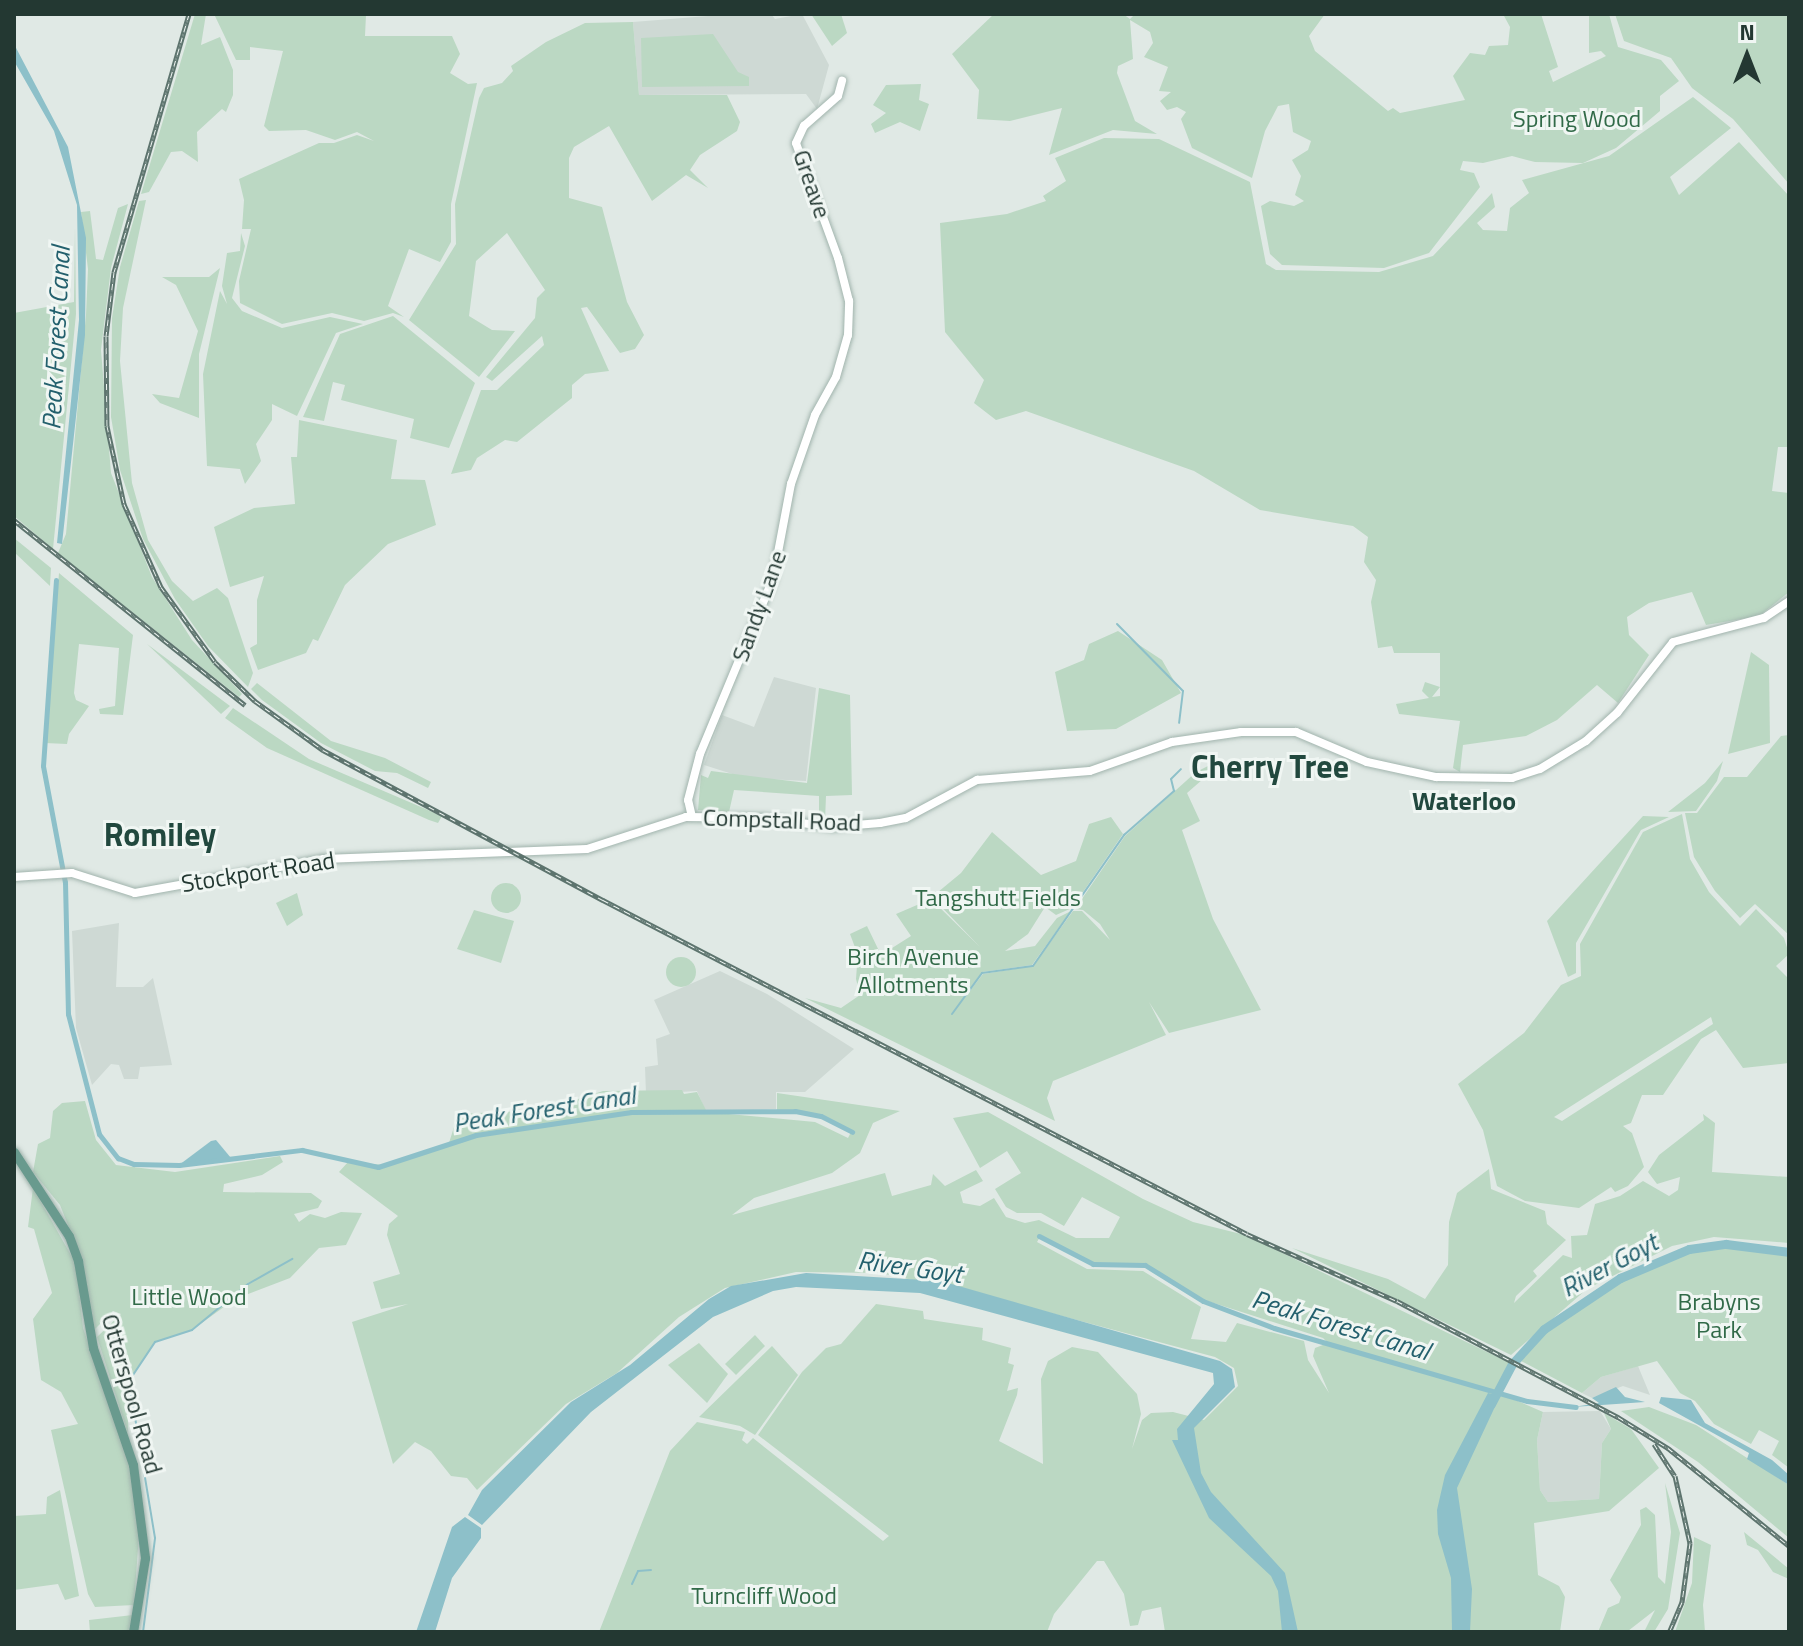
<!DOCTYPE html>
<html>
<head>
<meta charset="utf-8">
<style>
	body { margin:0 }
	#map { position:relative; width:1803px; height:1646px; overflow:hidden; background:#e0e9e5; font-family:"Titillium Web",sans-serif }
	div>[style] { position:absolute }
	.built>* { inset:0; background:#ced9d4 }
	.green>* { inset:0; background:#bbd8c3 }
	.round { border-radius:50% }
	.water>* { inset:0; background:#8dc0c9 }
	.stream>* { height:2px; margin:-1px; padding:0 1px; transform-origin:1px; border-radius:1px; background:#8dc0c9 }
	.canal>* { height:5px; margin:-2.5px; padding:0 2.5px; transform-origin:2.5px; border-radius:2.5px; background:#8dc0c9 }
	.river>* { height:9px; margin:-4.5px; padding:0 4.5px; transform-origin:4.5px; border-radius:4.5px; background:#8dc0c9 }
	.roads { filter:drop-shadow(0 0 2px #a1b4ad) drop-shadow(0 0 2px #a1b4ad) }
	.secondary>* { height:8px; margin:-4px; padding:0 4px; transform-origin:4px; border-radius:4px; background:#fff }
	.primary>* { height:9px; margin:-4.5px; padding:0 4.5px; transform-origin:4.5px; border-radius:4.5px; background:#699a8e }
	.rail>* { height:5px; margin-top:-2.5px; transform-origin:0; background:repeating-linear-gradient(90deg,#f0f6f3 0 6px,#5d746e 0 12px); box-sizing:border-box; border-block:2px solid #5d746e }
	span { translate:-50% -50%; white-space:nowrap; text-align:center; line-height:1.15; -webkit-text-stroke:6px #f0f6f3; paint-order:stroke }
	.park-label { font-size:24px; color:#316a48 }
	.street-label { font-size:24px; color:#233832 }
	.water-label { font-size:26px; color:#23606d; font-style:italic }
	.neighbourhood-label { font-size:26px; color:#21483e; font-weight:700 }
	.district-label { font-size:32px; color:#21483e; font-weight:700 }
	.frame { position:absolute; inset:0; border:16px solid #233832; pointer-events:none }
	.north { position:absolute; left:1707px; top:16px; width:80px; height:80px; -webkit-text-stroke:6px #f0f6f3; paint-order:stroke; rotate:0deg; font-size:22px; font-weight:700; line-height:32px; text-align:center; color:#233832 }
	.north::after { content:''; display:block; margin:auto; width:28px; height:36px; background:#233832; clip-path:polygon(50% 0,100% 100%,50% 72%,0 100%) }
</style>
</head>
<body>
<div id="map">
	<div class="built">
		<div style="clip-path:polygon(733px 14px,771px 14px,775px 19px,802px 14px,829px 65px,817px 109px,806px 94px,639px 95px,633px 22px)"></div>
		<div style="clip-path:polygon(774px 677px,816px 688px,806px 781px,745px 778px,704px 765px,722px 715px,754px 727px)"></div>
		<div style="clip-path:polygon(119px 923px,116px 987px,143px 987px,153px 978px,172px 1065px,140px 1067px,138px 1079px,124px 1079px,119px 1065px,111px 1064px,92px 1085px,76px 1028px,72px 931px)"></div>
		<div style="clip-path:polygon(720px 971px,767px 994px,854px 1049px,805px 1092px,776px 1092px,776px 1109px,706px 1112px,697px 1091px,646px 1094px,645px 1067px,658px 1065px,656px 1039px,670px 1034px,654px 1000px)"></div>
		<div style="clip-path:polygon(1638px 1366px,1650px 1395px,1623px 1386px,1592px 1398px,1582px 1393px,1601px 1377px)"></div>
		<div style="clip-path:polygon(1600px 1411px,1611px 1429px,1602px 1443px,1599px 1499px,1548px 1502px,1540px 1490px,1537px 1440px,1543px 1412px)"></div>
	</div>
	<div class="green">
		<div style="clip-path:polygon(195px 14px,206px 14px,201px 45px,220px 37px,233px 70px,233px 95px,226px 112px,222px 109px,197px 132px,198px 162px,182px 151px,171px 152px,149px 192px,141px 194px)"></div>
		<div style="clip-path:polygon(214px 14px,352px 14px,366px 15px,365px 36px,452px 36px,460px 54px,450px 73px,468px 84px,477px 83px,451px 204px,451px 242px,440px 262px,409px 249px,388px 306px,404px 317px,393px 313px,364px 321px,332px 313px,282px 324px,240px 303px,239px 281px,251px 229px,242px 229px,244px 200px,239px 179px,319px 143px,334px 143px,357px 135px,374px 141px,357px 132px,335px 140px,306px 130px,269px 131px,264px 126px,283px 51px,250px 47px,250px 60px,236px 60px)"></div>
		<div style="clip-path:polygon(811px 14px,841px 14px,847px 33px,832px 46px)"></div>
		<div style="clip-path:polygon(994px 14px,1123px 14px,1130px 19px,1135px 14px,1325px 14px,1309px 36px,1315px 51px,1388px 111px,1393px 108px,1400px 113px,1465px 100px,1453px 76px,1470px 53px,1485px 55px,1489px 46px,1508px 45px,1510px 27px,1503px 14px,1541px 14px,1558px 67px,1549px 71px,1553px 82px,1606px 56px,1601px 51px,1589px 53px,1589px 14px,1609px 14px,1618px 47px,1661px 60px,1679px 81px,1660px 96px,1660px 111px,1616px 148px,1583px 163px,1535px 162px,1512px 156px,1483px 163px,1463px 161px,1460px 170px,1474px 173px,1480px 187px,1429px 253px,1384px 268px,1282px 265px,1270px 254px,1261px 206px,1270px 201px,1294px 206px,1304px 201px,1295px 195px,1301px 176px,1292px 160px,1308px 150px,1311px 141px,1293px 132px,1289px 104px,1278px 106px,1265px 131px,1252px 178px,1192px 148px,1181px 119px,1186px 112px,1177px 107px,1167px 110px,1160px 101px,1171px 92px,1159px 91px,1168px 67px,1144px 57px,1153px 43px,1150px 32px,1130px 20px,1133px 59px,1118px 66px,1117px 73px,1135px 121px,1157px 134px,1113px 130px,1049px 155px,1062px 108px,1010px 121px,977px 119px,979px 90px,952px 54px)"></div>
		<div style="clip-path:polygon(1615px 14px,1789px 14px,1789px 184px,1733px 119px,1692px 88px,1671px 58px,1624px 41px)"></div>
		<div style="clip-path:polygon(633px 22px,639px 95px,727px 95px,740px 122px,737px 131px,700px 155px,690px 170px,708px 188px,686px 175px,652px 201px,609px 126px,574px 147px,569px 158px,569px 198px,602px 207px,627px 302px,644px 335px,635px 349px,620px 353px,587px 307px,581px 308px,609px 371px,585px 374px,572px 385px,572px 398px,517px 442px,505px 440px,477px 458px,471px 470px,451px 474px,481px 390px,497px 390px,544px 345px,542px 336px,492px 381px,486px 377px,535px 318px,537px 298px,545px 290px,507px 233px,476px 261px,469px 316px,492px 330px,515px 331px,479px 377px,409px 320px,456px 244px,455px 204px,479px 98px,484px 88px,502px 83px,513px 71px,511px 66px,546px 42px,585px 23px)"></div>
		<div style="clip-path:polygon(713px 34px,738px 72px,749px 77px,749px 86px,642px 87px,641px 38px)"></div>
		<div style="clip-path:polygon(921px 84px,919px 100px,929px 104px,920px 131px,900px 122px,875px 133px,871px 124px,886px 113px,873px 105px,886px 85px)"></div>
		<div style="clip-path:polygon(1693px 97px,1731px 128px,1670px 177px,1679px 195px,1739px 142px,1789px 196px,1789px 447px,1778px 447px,1772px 491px,1789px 493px,1789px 592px,1759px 616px,1706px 625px,1692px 592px,1649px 603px,1627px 617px,1629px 635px,1649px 655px,1618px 703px,1597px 685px,1557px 720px,1526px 736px,1463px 745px,1460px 772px,1453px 768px,1460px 721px,1399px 714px,1396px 704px,1429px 698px,1422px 691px,1425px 682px,1440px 687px,1432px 697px,1440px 696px,1440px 653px,1394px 653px,1392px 646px,1378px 648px,1371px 602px,1376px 580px,1364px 562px,1368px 537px,1353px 526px,1260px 510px,1194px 471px,1026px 411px,996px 420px,974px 403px,984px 380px,945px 332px,940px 223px,1007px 214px,1046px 201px,1043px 196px,1066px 181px,1055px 158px,1104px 138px,1159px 139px,1250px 182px,1266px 264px,1276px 270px,1379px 272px,1433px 256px,1492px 193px,1495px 207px,1477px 223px,1483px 230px,1507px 231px,1510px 208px,1529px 193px,1522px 180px,1609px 156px)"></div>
		<div style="clip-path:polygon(146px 200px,123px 308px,120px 361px,132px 483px,148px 540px,172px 581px,193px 601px,217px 588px,228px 598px,253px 673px,248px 687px,208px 646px,175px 599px,143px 539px,120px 470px,111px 417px,112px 318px,120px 267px,139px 201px)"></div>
		<div style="clip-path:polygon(128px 204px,111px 268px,101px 350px,111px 473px,152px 577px,192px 640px,242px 694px,239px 697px,58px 553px,66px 534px,86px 315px,88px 269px,81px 212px,90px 211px,96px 259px,103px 260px,118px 208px)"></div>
		<div style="clip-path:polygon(75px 226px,76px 314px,53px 549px,14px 516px,14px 313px,74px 302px)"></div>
		<div style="clip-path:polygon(241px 233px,245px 246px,232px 298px,242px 311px,282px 328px,330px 317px,363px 324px,336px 333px,297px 416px,272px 404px,272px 420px,256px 444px,261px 461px,245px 484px,240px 469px,207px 466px,203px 374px,220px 291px,227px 304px,222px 286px,227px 253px,240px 251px)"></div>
		<div style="clip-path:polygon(220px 268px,199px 354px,199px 418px,160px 403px,152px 394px,179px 398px,198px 331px,176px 285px,162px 277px,209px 277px)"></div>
		<div style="clip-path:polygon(393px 316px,475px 383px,449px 448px,410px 438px,414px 419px,341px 400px,345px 385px,333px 382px,324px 421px,303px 417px,340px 334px)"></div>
		<div style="clip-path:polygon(299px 420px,397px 440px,391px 479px,425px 480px,436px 525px,388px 544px,345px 585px,318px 641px,313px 639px,306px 653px,258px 670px,250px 648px,257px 644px,257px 600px,264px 576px,230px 587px,214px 527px,254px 508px,295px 504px,291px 457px,297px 457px)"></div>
		<div style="clip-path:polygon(14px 538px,51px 568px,50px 586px,14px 552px)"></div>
		<div style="clip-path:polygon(59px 573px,133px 635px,123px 715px,100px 714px,99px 709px,115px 706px,119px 648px,79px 644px,74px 693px,76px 700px,89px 706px,69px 734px,67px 744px,45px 743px)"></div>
		<div style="clip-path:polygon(1118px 631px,1162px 660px,1181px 693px,1116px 729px,1067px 731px,1055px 672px,1084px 660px,1089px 644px)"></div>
		<div style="clip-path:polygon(147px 644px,230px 706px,221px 714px)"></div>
		<div style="clip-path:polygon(1751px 652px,1769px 665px,1770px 743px,1728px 754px)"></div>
		<div style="clip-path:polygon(257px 683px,331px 741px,385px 758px,431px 782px,428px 788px,397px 773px,375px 771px,321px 743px,262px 700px,251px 689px)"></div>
		<div style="clip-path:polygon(819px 688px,850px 695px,852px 795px,826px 796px,825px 821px,819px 820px,819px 796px,734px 790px,729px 812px,698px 810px,701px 775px,708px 778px,711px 771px,807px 783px)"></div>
		<div style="clip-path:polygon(233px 708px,309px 759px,442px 816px,438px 823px,429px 820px,267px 748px,225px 718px)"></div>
		<div style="clip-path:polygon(1789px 735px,1789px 935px,1755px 904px,1740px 918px,1715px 891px,1694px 857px,1685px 813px,1697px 813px,1724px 777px,1747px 777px,1781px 736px)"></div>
		<div style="clip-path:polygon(1723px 761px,1717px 781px,1696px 811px,1668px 812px,1705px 783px)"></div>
		<div style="clip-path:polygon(1212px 764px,1210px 773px,1187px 793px,1200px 821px,1182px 830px,1213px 919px,1261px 1010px,1169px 1033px,1149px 1002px,1166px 1035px,1053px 1081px,1047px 1098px,1055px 1121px,805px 998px,841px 1008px,860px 995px,856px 979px,857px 965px,862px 966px,850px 934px,867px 926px,881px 955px,911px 936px,896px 914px,931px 899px,980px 947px,932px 897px,961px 873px,992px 832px,1041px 875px,1076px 861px,1089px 824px,1111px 817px,1123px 834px,1072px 908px,1056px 915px,1045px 907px,1028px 934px,1005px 951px,1035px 946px,1057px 918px,1071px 911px,1032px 965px,982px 972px,951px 1015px,983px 974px,1033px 966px,1073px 911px,1082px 911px,1110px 940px,1100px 924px,1083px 910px,1075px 909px,1125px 836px,1196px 772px)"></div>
		<div style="clip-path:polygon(evenodd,1682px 814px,1690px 859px,1709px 892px,1740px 926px,1756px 909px,1784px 938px,1789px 954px,1776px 966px,1789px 979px,1789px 1063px,1743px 1068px,1716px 1030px,1701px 1039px,1663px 1095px,1642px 1095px,1631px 1123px,1623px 1126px,1632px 1133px,1644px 1167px,1628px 1186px,1615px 1192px,1611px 1187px,1579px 1208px,1525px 1201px,1497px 1186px,1483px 1130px,1458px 1084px,1524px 1033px,1561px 985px,1581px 976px,1580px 944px,1643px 832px,1682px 814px,1711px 1017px,1713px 1024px,1562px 1121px,1554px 1117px,1711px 1017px)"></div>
		<div style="clip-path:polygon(1643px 816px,1669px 817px,1641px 830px,1576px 943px,1576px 973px,1568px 977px,1547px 921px)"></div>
		<div class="round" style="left:491px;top:883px;width:30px;height:30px"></div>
		<div style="clip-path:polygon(297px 893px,303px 915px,287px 926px,276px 903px)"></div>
		<div style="clip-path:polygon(474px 910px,514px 921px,501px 963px,457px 949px)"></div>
		<div class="round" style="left:666px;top:957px;width:30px;height:30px"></div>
		<div style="clip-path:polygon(evenodd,682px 1090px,684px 1094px,697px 1092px,707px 1112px,815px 1122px,848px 1138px,851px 1132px,821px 1116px,777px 1110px,777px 1093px,900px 1111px,873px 1123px,860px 1153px,832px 1173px,754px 1198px,732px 1215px,885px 1173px,892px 1196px,931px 1185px,933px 1174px,945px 1186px,976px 1170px,983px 1181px,960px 1192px,963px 1203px,980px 1206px,994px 1198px,1006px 1217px,1025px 1223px,1039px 1220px,1076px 1238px,1109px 1238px,1120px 1217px,1082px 1197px,1064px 1226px,1041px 1213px,1017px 1213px,1006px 1207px,995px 1189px,1021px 1173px,1007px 1151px,980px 1168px,953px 1118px,988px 1112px,1143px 1199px,1193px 1222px,1245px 1235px,1512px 1364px,1497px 1392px,1543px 1412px,1537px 1440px,1540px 1490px,1548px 1502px,1599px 1499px,1602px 1443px,1611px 1429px,1604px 1413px,1631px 1429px,1659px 1468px,1609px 1511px,1534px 1523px,1538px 1575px,1559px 1586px,1565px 1597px,1560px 1632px,1165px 1632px,1161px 1607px,1142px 1611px,1138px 1625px,1130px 1626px,1124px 1594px,1104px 1561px,1097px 1561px,1054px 1614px,1047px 1632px,599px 1632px,670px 1451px,697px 1422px,745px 1432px,742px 1440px,747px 1444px,753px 1438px,883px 1541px,889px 1536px,758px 1435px,802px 1372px,826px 1348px,841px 1344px,876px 1304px,923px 1311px,924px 1319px,983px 1328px,982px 1340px,1011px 1348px,1008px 1363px,1014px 1365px,1007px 1391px,1018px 1388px,1017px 1395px,999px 1441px,1043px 1464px,1041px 1379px,1048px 1361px,1072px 1347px,1098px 1352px,1137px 1394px,1141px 1414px,1132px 1449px,1142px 1420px,1151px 1413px,1173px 1412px,1204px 1420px,1238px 1386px,1234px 1368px,1215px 1357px,983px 1295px,880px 1273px,796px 1272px,725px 1288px,679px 1317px,617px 1373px,566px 1404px,477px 1490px,467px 1478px,451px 1476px,431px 1451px,415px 1442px,393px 1464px,352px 1322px,408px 1304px,381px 1309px,373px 1282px,400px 1274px,387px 1235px,389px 1224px,398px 1216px,339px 1172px,348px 1162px,385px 1165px,449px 1143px,458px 1114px,544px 1110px,603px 1091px,682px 1090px,1040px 1237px,1093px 1264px,1145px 1265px,1195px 1297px,1323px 1338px,1328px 1343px,1315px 1348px,1313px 1356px,1329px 1393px,1308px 1360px,1304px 1341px,1237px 1323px,1226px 1342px,1191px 1339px,1201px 1307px,1143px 1271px,1087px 1269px,1037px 1242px,1040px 1237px)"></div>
		<div style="clip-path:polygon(85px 1101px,96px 1140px,116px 1165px,175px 1172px,280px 1156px,283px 1162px,262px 1175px,224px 1184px,223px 1192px,311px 1193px,322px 1201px,318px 1208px,294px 1214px,299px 1222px,310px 1214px,325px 1218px,341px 1212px,362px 1213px,346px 1245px,319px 1248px,290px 1278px,235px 1299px,192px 1330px,155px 1342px,129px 1381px,128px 1434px,97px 1337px,121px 1314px,113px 1311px,95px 1329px,78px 1250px,60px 1205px,33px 1172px,38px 1144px,50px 1138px,53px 1111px,62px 1103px)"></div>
		<div style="clip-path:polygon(1703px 1114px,1715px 1123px,1712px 1172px,1789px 1177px,1789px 1243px,1714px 1237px,1672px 1246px,1587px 1289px,1511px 1355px,1292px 1248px,1388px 1279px,1425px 1299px,1448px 1265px,1449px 1222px,1457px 1193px,1489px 1169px,1491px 1189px,1545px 1211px,1547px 1224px,1566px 1240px,1533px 1271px,1537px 1276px,1516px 1296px,1514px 1303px,1563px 1255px,1572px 1258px,1571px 1236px,1587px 1235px,1595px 1204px,1620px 1196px,1643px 1181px,1669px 1196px,1678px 1190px,1680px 1177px,1657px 1184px,1648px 1172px,1659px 1155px,1704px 1120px)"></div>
		<div style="clip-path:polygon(33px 1188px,76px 1264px,83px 1328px,128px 1459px,139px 1534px,134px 1605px,95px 1607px,88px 1594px,51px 1430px,78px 1424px,61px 1392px,41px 1380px,33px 1319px,52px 1293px,34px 1229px,28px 1227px)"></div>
		<div style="clip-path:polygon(1726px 1244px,1789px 1252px,1789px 1468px,1772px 1455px,1779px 1441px,1759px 1430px,1751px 1444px,1714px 1424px,1695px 1401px,1680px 1393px,1657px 1361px,1601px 1377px,1582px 1393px,1521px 1361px,1522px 1351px,1544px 1329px,1620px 1278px,1667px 1256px)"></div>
		<div style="clip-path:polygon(755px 1335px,765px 1346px,736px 1375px,725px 1364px)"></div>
		<div style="clip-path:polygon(699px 1343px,728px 1374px,707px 1403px,668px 1365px)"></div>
		<div style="clip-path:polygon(772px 1346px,798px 1375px,755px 1435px,740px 1426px,699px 1417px)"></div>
		<div style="clip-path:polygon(1649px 1407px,1696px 1425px,1789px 1485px,1789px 1538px,1698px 1462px,1621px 1411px)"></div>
		<div style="clip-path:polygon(1665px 1483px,1680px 1533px,1668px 1609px,1654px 1632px,1644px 1632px,1655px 1610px,1628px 1631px,1598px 1632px,1608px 1608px,1619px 1603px,1621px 1597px,1610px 1580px,1641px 1525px,1640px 1510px,1646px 1507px,1655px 1515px,1658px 1577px,1665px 1584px,1671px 1532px)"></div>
		<div style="clip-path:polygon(60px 1490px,79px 1596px,65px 1600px,58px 1584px,14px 1590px,14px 1516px,46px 1514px,47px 1497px)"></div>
		<div style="clip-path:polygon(1744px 1532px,1789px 1569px,1789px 1579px,1773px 1572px,1758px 1550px,1747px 1545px)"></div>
		<div style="clip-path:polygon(1694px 1537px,1711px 1545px,1703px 1605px,1705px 1632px,1675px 1632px,1692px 1583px)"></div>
		<div style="clip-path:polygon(133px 1615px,128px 1632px,90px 1632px,89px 1620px)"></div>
	</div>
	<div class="water">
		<div style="clip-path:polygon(14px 44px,68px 147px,86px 238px,85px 335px,62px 544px,57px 543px,79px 320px,77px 205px,54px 131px,14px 61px)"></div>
		<div style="clip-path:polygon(216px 1140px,231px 1158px,179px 1165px,211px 1141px)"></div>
		<div style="clip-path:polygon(806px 1273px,941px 1281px,1220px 1361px,1232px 1369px,1235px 1387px,1194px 1428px,1201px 1473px,1211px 1492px,1285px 1573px,1298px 1632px,1282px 1632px,1278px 1591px,1271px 1576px,1209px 1518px,1172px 1440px,1178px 1440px,1177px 1429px,1214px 1384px,1213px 1373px,920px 1293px,796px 1287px,773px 1291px,713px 1317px,591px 1412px,482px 1525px,468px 1515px,482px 1490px,571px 1402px,630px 1365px,709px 1299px,731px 1286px)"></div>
		<div style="clip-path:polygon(1616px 1387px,1625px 1397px,1645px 1402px,1573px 1407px,1599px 1403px,1592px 1398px)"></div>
		<div style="clip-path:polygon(1488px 1393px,1500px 1396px,1457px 1488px,1472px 1589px,1470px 1632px,1452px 1632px,1451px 1578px,1438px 1534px,1437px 1510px,1445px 1475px)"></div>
		<div style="clip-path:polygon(1661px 1397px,1691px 1400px,1705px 1423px,1772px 1460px,1789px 1475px,1789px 1485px,1747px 1459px,1749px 1453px,1659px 1403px)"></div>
		<div style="clip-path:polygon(465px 1517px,481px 1528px,481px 1538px,452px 1578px,435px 1632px,416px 1632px,452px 1527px)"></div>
	</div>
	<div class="stream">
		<div style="left:1117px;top:624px;width:94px;rotate:45.4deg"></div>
		<div style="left:1183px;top:691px;width:32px;rotate:97deg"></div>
		<div style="left:952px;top:1014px;width:51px;rotate:-53.8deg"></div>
		<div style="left:982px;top:973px;width:51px;rotate:-7.8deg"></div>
		<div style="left:1033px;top:966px;width:160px;rotate:-55.2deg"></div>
		<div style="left:1124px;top:835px;width:67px;rotate:-41.3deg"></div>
		<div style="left:1174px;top:791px;width:12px;rotate:-104deg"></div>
		<div style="left:1171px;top:779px;width:14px;rotate:-45deg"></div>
		<div style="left:632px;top:1584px;width:14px;rotate:-65deg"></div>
		<div style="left:638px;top:1571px;width:13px;rotate:-4deg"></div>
		<div style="left:143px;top:1632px;width:95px;rotate:-82.7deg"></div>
		<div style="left:155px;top:1538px;width:159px;rotate:-99.4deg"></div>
		<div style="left:129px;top:1381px;width:47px;rotate:-56.3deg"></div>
		<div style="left:155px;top:1342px;width:39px;rotate:-18deg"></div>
		<div style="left:192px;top:1330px;width:72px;rotate:-39.4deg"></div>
		<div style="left:248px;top:1284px;width:51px;rotate:-29.6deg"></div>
	</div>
	<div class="canal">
		<div style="left:56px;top:580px;width:186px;rotate:94deg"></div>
		<div style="left:43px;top:766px;width:118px;rotate:79.3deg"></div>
		<div style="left:65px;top:882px;width:132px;rotate:88.7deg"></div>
		<div style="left:68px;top:1014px;width:124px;rotate:75.5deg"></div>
		<div style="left:99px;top:1134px;width:31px;rotate:52deg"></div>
		<div style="left:118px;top:1158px;width:17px;rotate:21deg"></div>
		<div style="left:134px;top:1164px;width:45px;rotate:1.3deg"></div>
		<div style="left:179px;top:1165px;width:124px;rotate:-7deg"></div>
		<div style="left:302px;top:1150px;width:78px;rotate:12.6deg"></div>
		<div style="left:378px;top:1167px;width:103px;rotate:-18.1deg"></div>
		<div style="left:476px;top:1135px;width:157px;rotate:-8.4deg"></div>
		<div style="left:631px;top:1112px;width:164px;rotate:-0.3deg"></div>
		<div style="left:795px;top:1111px;width:26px;rotate:11deg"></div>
		<div style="left:821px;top:1116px;width:35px;rotate:27deg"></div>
		<div style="left:1039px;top:1236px;width:61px;rotate:27.4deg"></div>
		<div style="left:1093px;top:1264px;width:52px;rotate:1.1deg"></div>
		<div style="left:1145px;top:1265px;width:68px;rotate:31.8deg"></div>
		<div style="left:1203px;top:1301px;width:76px;rotate:20.8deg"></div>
		<div style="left:1274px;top:1328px;width:263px;rotate:16.1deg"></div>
		<div style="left:1527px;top:1401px;width:49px;rotate:7deg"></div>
	</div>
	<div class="river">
		<div style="left:1491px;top:1404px;width:45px;rotate:-62.3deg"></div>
		<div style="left:1512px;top:1364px;width:47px;rotate:-47.6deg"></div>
		<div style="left:1544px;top:1329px;width:92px;rotate:-33.9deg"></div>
		<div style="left:1620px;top:1278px;width:75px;rotate:-22.8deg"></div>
		<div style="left:1689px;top:1249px;width:37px;rotate:-8deg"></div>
		<div style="left:1726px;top:1244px;width:64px;rotate:7.2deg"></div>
	</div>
	<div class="roads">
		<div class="secondary">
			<div style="left:692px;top:817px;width:17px;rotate:-103deg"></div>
			<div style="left:688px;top:800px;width:48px;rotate:-75.4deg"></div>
			<div style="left:700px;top:754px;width:190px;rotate:-67.4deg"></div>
			<div style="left:773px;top:579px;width:97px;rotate:-79.3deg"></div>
			<div style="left:791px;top:484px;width:73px;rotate:-70.8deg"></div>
			<div style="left:815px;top:415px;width:43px;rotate:-61.1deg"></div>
			<div style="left:836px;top:377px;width:44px;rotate:-74.1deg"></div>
			<div style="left:848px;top:335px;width:34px;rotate:-88deg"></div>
			<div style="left:849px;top:301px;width:44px;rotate:-104.3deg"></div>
			<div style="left:838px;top:258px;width:122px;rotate:-110.1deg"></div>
			<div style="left:796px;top:143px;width:19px;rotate:-65deg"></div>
			<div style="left:804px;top:126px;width:45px;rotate:-41.4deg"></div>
			<div style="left:838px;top:96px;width:16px;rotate:-75deg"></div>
			<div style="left:14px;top:877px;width:58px;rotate:-3.9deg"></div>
			<div style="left:72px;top:873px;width:66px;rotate:17.6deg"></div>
			<div style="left:135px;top:893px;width:192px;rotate:-10.2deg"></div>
			<div style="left:324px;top:859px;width:263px;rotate:-2.2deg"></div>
			<div style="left:587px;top:849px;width:104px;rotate:-17.9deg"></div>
			<div style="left:686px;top:817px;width:79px;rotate:0.7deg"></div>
			<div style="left:765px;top:818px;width:68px;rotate:7.7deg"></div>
			<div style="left:832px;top:827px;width:48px;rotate:-4.8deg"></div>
			<div style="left:880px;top:823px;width:26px;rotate:-11deg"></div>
			<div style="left:906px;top:818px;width:81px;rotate:-28.2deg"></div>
			<div style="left:977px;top:780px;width:113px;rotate:-4.6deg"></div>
			<div style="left:1090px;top:771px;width:87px;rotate:-19.5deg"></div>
			<div style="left:1172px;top:742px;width:70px;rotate:-8.2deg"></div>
			<div style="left:1241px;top:732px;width:55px"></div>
			<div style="left:1296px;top:732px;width:77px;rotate:22.9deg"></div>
			<div style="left:1367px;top:762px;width:71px;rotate:12.3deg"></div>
			<div style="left:1436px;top:777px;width:76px;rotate:0.8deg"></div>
			<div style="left:1512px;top:778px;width:29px;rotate:-18deg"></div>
			<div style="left:1540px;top:769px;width:54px;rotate:-31.3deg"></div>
			<div style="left:1586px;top:741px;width:42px;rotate:-42.1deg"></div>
			<div style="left:1617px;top:713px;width:90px;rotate:-51.7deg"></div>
			<div style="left:1673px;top:642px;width:94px;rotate:-14.8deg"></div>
			<div style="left:1764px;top:618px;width:30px;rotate:-34deg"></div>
		</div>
		<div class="primary">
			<div style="left:14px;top:1152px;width:100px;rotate:56.8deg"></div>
			<div style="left:69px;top:1236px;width:27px;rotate:70deg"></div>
			<div style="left:78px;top:1261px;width:88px;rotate:80.2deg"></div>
			<div style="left:93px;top:1348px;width:124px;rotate:71.1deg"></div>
			<div style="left:133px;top:1465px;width:94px;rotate:82.6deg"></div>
			<div style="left:145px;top:1558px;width:75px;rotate:99.2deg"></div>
		</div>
	</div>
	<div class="rail">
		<div style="left:189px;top:14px;width:269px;rotate:106.2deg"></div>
		<div style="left:114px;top:272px;width:64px;rotate:97.1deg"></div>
		<div style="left:106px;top:336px;width:90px;rotate:89.4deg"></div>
		<div style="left:107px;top:426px;width:80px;rotate:77.7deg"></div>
		<div style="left:124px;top:504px;width:91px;rotate:66deg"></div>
		<div style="left:161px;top:587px;width:92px;rotate:54.2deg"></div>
		<div style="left:215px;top:662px;width:56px;rotate:44.3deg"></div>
		<div style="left:255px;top:701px;width:84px;rotate:35.8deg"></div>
		<div style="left:323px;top:750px;width:318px;rotate:28.2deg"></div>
		<div style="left:603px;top:900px;width:725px;rotate:27.41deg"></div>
		<div style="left:1247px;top:1234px;width:164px;rotate:24.1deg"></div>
		<div style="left:1397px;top:1301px;width:250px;rotate:27.7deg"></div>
		<div style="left:1618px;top:1417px;width:59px;rotate:31.8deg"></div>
		<div style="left:1668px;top:1448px;width:156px;rotate:39deg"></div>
		<div style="left:14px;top:520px;width:296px;rotate:38.7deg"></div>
		<div style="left:1654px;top:1444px;width:38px;rotate:57deg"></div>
		<div style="left:1675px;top:1476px;width:69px;rotate:77.4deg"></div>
		<div style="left:1690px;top:1543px;width:60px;rotate:97.7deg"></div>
		<div style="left:1682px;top:1602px;width:33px;rotate:113deg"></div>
	</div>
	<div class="park-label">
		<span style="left:1577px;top:119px">Spring Wood</span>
		<span style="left:998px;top:898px">Tangshutt Fields</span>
		<span style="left:913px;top:971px">Birch Avenue<br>Allotments</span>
		<span style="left:189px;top:1297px">Little Wood</span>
		<span style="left:1719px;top:1316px">Brabyns<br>Park</span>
		<span style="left:764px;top:1596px">Turncliff Wood</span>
	</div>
	<div class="street-label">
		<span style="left:812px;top:184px;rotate:71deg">Greave</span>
		<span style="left:759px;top:606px;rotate:-70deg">Sandy Lane</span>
		<span style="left:782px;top:820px;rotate:2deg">Compstall Road</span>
		<span style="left:258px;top:872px;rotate:-9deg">Stockport Road</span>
		<span style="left:132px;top:1394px;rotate:74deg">Otterspool Road</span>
	</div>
	<div class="water-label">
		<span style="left:56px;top:338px;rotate:-87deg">Peak Forest Canal</span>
		<span style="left:544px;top:1109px;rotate:-9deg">Peak Forest Canal</span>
		<span style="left:1609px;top:1265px;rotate:-28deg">River Goyt</span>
		<span style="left:910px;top:1267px;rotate:8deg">River Goyt</span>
		<span style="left:1341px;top:1325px;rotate:17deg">Peak Forest Canal</span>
	</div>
	<div class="neighbourhood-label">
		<span style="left:1464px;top:801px">Waterloo</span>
	</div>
	<div class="district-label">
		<span style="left:1270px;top:766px">Cherry Tree</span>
		<span style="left:160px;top:834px">Romiley</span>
	</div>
	<div class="frame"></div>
	<div class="north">N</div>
</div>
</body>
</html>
